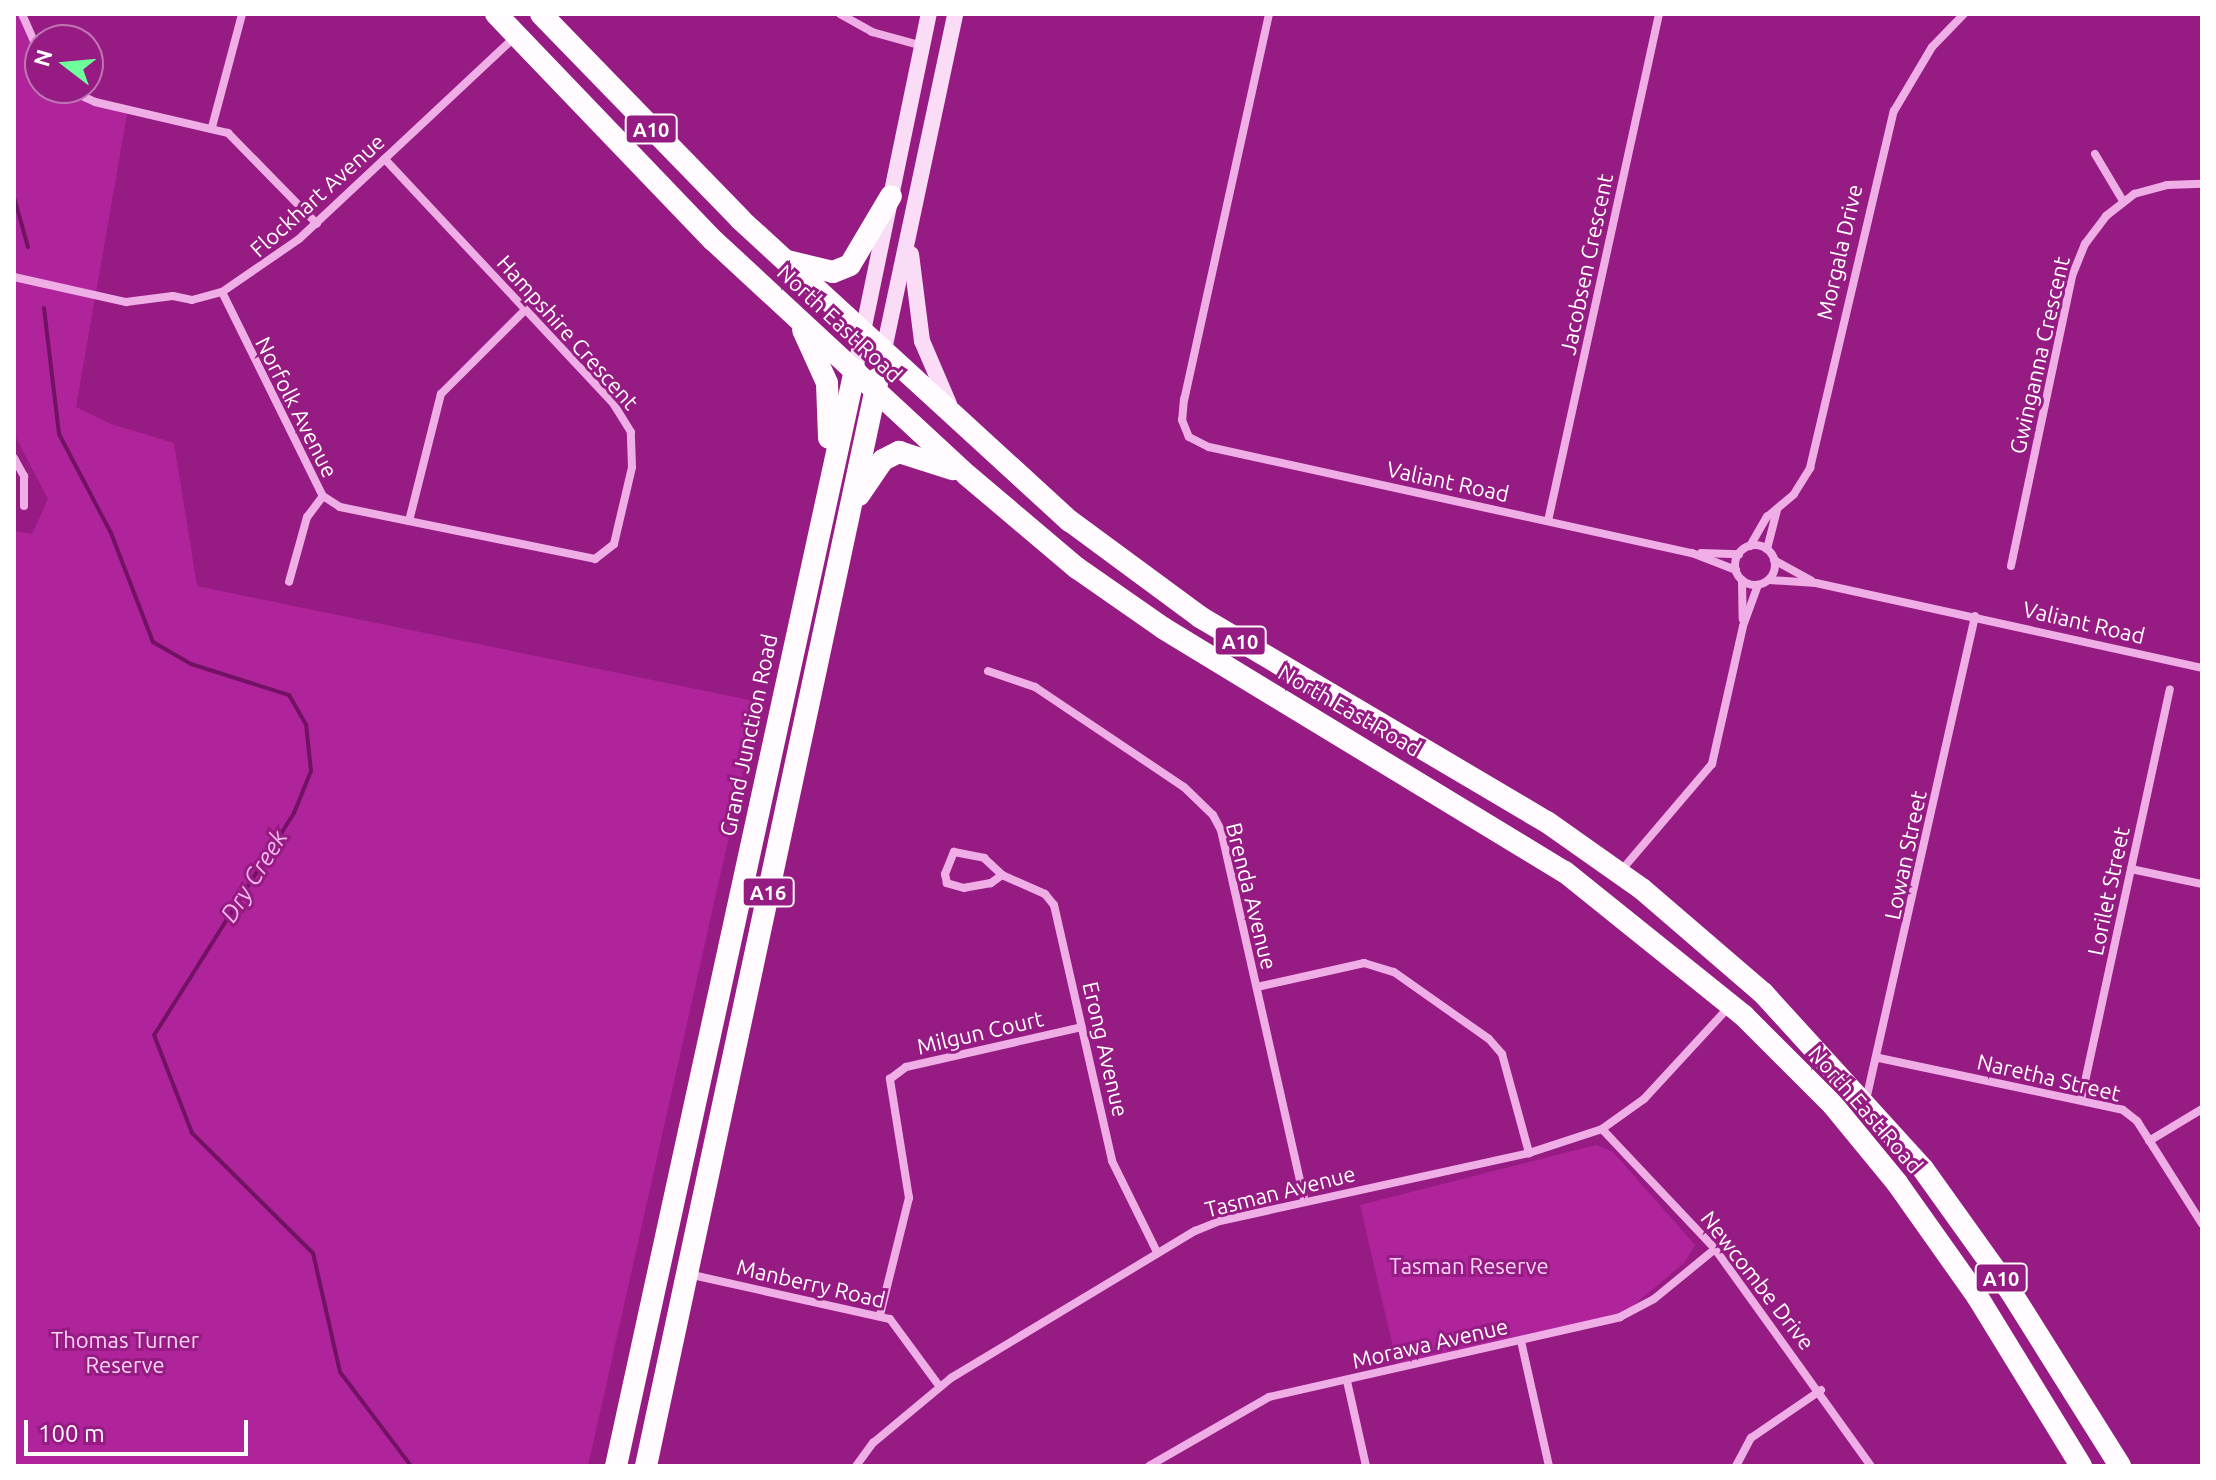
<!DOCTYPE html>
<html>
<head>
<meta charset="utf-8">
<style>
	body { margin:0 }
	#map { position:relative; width:2216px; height:1480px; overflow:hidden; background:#961b83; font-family:Ubuntu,sans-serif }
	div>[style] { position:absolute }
	.green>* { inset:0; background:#af249b }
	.stream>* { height:4px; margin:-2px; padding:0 2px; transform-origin:2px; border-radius:2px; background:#731264 }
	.minor>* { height:8px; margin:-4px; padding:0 4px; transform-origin:4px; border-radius:4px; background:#f0aee7 }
	.minor>.ring { margin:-4px; padding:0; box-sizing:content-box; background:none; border:8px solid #f0aee7; border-radius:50% }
	.secondary>* { height:16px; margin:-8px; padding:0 8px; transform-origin:8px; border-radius:8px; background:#fbdcf6 }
	.trunk>* { height:22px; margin:-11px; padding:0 11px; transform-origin:11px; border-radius:11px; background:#fffbfe }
	span { translate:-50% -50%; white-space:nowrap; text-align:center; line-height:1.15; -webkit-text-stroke:6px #961b83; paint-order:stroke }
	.shield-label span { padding:2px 6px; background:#961b83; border:2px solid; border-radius:6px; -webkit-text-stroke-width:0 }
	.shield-label { font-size:20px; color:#fff; font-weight:700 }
	.street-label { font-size:22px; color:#fff }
	.park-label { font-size:22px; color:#fbd5f6 }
	.water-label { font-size:24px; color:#f6bbee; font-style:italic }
	.frame { position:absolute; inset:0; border:16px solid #fff; pointer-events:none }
	.north { position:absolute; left:24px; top:24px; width:80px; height:80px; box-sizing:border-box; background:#961b83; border:2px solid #c076b5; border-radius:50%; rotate:286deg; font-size:22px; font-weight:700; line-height:32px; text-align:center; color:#fff }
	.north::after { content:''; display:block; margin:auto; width:28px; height:36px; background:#6dff99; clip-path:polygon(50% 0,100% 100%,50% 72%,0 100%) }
	.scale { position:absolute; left:24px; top:1420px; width:224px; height:36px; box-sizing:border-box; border:4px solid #fff; border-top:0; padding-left:10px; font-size:24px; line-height:28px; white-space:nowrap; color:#fff; -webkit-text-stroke:6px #961b83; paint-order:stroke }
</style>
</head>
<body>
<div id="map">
	<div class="green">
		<div style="clip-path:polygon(14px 14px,22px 14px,40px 55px,40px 88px,64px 88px,128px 109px,76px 407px,111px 424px,174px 443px,197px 586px,759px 702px,588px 1466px,14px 1466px,14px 531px,32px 534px,48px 499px,14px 434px)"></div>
		<div style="clip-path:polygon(1596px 1145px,1613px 1152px,1695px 1245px,1685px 1262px,1620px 1317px,1398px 1369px,1360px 1205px)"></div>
	</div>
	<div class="stream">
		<div style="left:14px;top:197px;width:52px;rotate:74.4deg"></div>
		<div style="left:44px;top:308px;width:127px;rotate:83.2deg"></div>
		<div style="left:59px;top:434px;width:112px;rotate:62.3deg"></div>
		<div style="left:111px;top:533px;width:117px;rotate:68.9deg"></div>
		<div style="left:153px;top:642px;width:44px;rotate:30.1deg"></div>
		<div style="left:191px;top:664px;width:103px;rotate:17.6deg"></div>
		<div style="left:289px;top:695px;width:34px;rotate:60deg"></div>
		<div style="left:306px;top:724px;width:47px;rotate:83.9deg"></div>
		<div style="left:311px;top:771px;width:45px;rotate:112deg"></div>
		<div style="left:294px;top:813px;width:262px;rotate:122.2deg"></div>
		<div style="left:154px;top:1035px;width:105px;rotate:68.8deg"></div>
		<div style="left:192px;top:1133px;width:170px;rotate:44.8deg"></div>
		<div style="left:313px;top:1253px;width:122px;rotate:77.2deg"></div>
		<div style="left:340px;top:1372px;width:118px;rotate:52.9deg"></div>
	</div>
	<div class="minor">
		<div style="left:22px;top:14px;width:45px;rotate:66.3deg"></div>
		<div style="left:840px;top:14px;width:37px;rotate:29deg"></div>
		<div style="left:872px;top:32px;width:53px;rotate:15.4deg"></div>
		<div style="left:1269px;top:14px;width:394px;rotate:102.4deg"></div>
		<div style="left:1184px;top:399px;width:21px;rotate:95deg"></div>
		<div style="left:1182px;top:420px;width:18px;rotate:68deg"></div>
		<div style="left:1189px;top:437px;width:22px;rotate:27deg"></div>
		<div style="left:1209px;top:447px;width:494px;rotate:12.4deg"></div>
		<div style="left:1692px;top:553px;width:47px;rotate:21.1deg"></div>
		<div style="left:64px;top:88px;width:34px;rotate:24deg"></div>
		<div style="left:95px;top:102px;width:137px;rotate:13.1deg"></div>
		<div style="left:228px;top:133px;width:127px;rotate:45.6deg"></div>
		<div style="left:212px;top:127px;width:117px;rotate:-75.1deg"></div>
		<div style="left:2095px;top:154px;width:55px;rotate:59.2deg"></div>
		<div style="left:14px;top:277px;width:115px;rotate:12.6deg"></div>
		<div style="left:126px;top:302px;width:47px;rotate:-7.3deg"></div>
		<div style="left:173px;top:296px;width:19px;rotate:12deg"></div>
		<div style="left:192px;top:300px;width:31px;rotate:-15deg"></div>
		<div style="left:222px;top:292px;width:93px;rotate:-34.5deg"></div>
		<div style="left:299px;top:239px;width:297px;rotate:-43.1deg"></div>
		<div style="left:222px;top:292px;width:228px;rotate:63.7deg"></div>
		<div style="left:323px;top:496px;width:26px;rotate:127deg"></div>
		<div style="left:307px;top:517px;width:67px;rotate:105.5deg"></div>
		<div style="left:14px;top:458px;width:21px;rotate:61deg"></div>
		<div style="left:24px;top:476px;width:30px;rotate:90deg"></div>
		<div style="left:323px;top:496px;width:20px;rotate:33deg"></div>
		<div style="left:340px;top:507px;width:260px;rotate:11.5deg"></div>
		<div style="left:595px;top:559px;width:24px;rotate:-38deg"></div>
		<div style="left:614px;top:544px;width:79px;rotate:-76.8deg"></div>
		<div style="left:632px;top:467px;width:35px;rotate:-92deg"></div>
		<div style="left:631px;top:432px;width:36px;rotate:-122deg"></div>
		<div style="left:612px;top:402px;width:333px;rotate:-133.1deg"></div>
		<div style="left:409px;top:521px;width:131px;rotate:-75.9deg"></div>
		<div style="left:441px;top:394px;width:119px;rotate:-45deg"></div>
		<div style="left:1548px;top:521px;width:519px;rotate:-77.65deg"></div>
		<div class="ring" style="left:1735px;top:545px;width:32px;height:32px"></div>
		<div style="left:1750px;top:546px;width:34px;rotate:-60deg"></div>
		<div style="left:1767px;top:517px;width:35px;rotate:-40deg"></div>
		<div style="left:1794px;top:494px;width:31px;rotate:-58deg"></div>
		<div style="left:1810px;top:468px;width:367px;rotate:-76.8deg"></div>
		<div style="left:1894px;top:111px;width:74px;rotate:-59.3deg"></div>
		<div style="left:1932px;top:47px;width:46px;rotate:-45.9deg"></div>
		<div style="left:1767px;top:549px;width:40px;rotate:-75.6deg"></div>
		<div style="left:1701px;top:553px;width:38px;rotate:2deg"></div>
		<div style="left:1774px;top:560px;width:43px;rotate:28.9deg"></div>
		<div style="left:2011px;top:566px;width:296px;rotate:-78.1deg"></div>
		<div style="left:2072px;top:276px;width:35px;rotate:-68deg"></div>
		<div style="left:2085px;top:244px;width:35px;rotate:-53deg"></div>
		<div style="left:2106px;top:216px;width:36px;rotate:-38deg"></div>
		<div style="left:2134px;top:194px;width:34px;rotate:-15deg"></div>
		<div style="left:2167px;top:185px;width:35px;rotate:-2deg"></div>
		<div style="left:1742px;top:580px;width:39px;rotate:89deg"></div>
		<div style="left:1769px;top:580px;width:47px;rotate:3.7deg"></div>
		<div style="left:1816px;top:583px;width:395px;rotate:12.4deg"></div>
		<div style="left:988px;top:671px;width:50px;rotate:18.8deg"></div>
		<div style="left:1035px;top:687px;width:179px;rotate:33.9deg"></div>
		<div style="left:1184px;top:787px;width:40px;rotate:44deg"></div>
		<div style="left:1213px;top:815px;width:17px;rotate:62deg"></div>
		<div style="left:1221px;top:830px;width:381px;rotate:77.3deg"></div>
		<div style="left:2131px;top:869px;width:73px;rotate:11.9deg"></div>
		<div style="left:1620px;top:872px;width:142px;rotate:-49.6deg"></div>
		<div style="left:1712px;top:764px;width:141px;rotate:-77.3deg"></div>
		<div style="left:1743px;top:626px;width:44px;rotate:-69.9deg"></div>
		<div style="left:1002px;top:875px;width:14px;rotate:144deg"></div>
		<div style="left:991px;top:883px;width:27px;rotate:170deg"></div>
		<div style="left:964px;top:888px;width:18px;rotate:-164deg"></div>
		<div style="left:947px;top:883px;width:9px;rotate:-103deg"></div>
		<div style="left:945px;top:874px;width:24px;rotate:-68deg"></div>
		<div style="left:954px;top:852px;width:31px;rotate:11deg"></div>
		<div style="left:984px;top:858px;width:25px;rotate:43deg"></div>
		<div style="left:1002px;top:875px;width:47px;rotate:23.8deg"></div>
		<div style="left:1045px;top:894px;width:14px;rotate:51deg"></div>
		<div style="left:1054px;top:905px;width:262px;rotate:77.2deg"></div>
		<div style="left:1112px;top:1161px;width:102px;rotate:63.7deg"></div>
		<div style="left:1257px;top:987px;width:110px;rotate:-12.6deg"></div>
		<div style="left:1364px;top:963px;width:31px;rotate:17deg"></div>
		<div style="left:1394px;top:972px;width:116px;rotate:35.2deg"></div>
		<div style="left:1489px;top:1039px;width:20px;rotate:49deg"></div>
		<div style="left:1502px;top:1054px;width:103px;rotate:74.7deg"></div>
		<div style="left:1879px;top:1058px;width:249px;rotate:12deg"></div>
		<div style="left:2123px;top:1110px;width:18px;rotate:38deg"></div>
		<div style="left:2137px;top:1121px;width:122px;rotate:57.7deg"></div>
		<div style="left:1866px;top:1100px;width:496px;rotate:-77.3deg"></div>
		<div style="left:2081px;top:1100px;width:420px;rotate:-77.8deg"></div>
		<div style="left:1602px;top:1129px;width:165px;rotate:46.7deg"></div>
		<div style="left:1715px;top:1249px;width:267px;rotate:54.3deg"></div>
		<div style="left:2149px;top:1141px;width:62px;rotate:-31.1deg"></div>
		<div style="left:688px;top:1274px;width:207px;rotate:12.6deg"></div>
		<div style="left:890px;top:1319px;width:84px;rotate:53.7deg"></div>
		<div style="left:880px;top:1315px;width:121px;rotate:-76.1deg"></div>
		<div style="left:909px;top:1198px;width:121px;rotate:-99.1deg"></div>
		<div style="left:890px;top:1079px;width:20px;rotate:-37deg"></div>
		<div style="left:906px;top:1067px;width:180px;rotate:-12.8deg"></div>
		<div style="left:1521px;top:1341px;width:128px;rotate:77.4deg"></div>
		<div style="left:1347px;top:1381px;width:87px;rotate:77.4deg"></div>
		<div style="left:856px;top:1466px;width:29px;rotate:-54deg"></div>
		<div style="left:873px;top:1443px;width:102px;rotate:-39.8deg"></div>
		<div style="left:951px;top:1378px;width:285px;rotate:-31.1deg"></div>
		<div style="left:1195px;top:1231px;width:27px;rotate:-22deg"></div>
		<div style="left:1220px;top:1221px;width:316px;rotate:-12.4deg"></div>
		<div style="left:1529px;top:1153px;width:77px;rotate:-18.2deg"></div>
		<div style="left:1602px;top:1129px;width:52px;rotate:-35.5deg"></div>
		<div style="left:1644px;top:1099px;width:124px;rotate:-47.3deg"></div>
		<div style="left:1149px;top:1466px;width:138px;rotate:-29.9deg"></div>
		<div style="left:1269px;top:1397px;width:360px;rotate:-12.8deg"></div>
		<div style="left:1620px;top:1317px;width:38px;rotate:-28deg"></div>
		<div style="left:1654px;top:1299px;width:79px;rotate:-39.3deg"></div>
		<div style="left:1736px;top:1466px;width:32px;rotate:-62deg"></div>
		<div style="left:1751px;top:1438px;width:85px;rotate:-34.4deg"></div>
	</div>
	<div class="secondary">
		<div style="left:911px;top:254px;width:88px;rotate:82.8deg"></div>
		<div style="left:922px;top:341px;width:69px;rotate:66.8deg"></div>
		<div style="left:883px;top:354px;width:348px;rotate:-78deg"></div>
		<div style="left:855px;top:370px;width:364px;rotate:-78.3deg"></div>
	</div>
	<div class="trunk">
		<div style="left:496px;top:14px;width:313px;rotate:46.2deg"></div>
		<div style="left:713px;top:240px;width:347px;rotate:42.8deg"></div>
		<div style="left:968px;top:476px;width:143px;rotate:40.2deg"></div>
		<div style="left:1077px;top:568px;width:105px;rotate:34.9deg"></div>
		<div style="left:1163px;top:628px;width:470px;rotate:31.3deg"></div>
		<div style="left:1565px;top:872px;width:230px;rotate:38.8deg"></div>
		<div style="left:1744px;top:1016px;width:126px;rotate:45deg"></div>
		<div style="left:1833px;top:1105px;width:101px;rotate:50.6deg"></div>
		<div style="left:1897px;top:1183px;width:138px;rotate:54.7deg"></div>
		<div style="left:1977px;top:1296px;width:199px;rotate:58.5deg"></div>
		<div style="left:541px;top:14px;width:287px;rotate:45.8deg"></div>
		<div style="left:741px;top:220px;width:446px;rotate:42.5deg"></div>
		<div style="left:1070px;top:521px;width:162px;rotate:36.4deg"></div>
		<div style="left:1200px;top:617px;width:403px;rotate:30.6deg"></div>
		<div style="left:1547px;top:822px;width:116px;rotate:35.2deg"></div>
		<div style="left:1642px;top:889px;width:160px;rotate:40.7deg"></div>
		<div style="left:1763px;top:993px;width:238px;rotate:47.7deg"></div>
		<div style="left:1923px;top:1169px;width:151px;rotate:54.4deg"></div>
		<div style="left:2011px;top:1292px;width:205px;rotate:57.9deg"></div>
		<div style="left:787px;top:261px;width:47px;rotate:13.4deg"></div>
		<div style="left:833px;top:272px;width:18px;rotate:-22deg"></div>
		<div style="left:850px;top:265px;width:80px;rotate:-59.3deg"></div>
		<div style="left:803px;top:330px;width:58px;rotate:65.6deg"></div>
		<div style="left:827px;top:383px;width:55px;rotate:87.9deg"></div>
		<div style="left:859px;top:495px;width:42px;rotate:-55.6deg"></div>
		<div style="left:883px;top:460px;width:18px;rotate:-27deg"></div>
		<div style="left:899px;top:452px;width:56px;rotate:17.8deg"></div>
		<div style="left:616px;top:1466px;width:1122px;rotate:-77.7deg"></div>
		<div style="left:646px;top:1466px;width:1112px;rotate:-77.96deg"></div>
	</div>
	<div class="shield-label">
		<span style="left:651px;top:129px">A10</span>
		<span style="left:1240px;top:641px">A10</span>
		<span style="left:768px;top:892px">A16</span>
		<span style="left:2001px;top:1278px">A10</span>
	</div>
	<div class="street-label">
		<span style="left:317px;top:195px;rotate:-42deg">Flockhart Avenue</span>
		<span style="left:1839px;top:252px;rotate:-77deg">Morgala Drive</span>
		<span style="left:1586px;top:264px;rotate:-78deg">Jacobsen Crescent</span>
		<span style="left:840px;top:323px;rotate:43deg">North East Road</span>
		<span style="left:568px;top:332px;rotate:48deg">Hampshire Crescent</span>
		<span style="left:2039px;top:355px;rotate:-77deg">Gwinganna Crescent</span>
		<span style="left:297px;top:407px;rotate:63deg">Norfolk Avenue</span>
		<span style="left:1448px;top:481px;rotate:12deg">Valiant Road</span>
		<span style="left:2084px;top:622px;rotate:13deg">Valiant Road</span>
		<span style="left:1350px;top:710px;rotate:30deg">North East Road</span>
		<span style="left:748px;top:735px;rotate:-78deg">Grand Junction Road</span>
		<span style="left:1905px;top:855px;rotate:-78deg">Lowan Street</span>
		<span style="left:2108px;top:891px;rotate:-78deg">Lorilet Street</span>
		<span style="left:1252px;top:896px;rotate:76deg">Brenda Avenue</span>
		<span style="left:980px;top:1032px;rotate:-13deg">Milgun Court</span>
		<span style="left:1106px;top:1049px;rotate:77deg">Erong Avenue</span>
		<span style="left:2049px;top:1077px;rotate:13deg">Naretha Street</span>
		<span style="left:1866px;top:1109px;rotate:49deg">North East Road</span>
		<span style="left:1280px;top:1191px;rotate:-14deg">Tasman Avenue</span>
		<span style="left:1758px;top:1280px;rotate:52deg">Newcombe Drive</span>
		<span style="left:811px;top:1283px;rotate:13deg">Manberry Road</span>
		<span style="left:1430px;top:1343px;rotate:-13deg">Morawa Avenue</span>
	</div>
	<div class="park-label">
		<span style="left:1469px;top:1266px">Tasman Reserve</span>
		<span style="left:125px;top:1352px">Thomas Turner<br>Reserve</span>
	</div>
	<div class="water-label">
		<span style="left:254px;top:876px;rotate:-58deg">Dry Creek</span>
	</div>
	<div class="frame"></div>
	<div class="north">N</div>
	<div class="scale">100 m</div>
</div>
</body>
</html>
